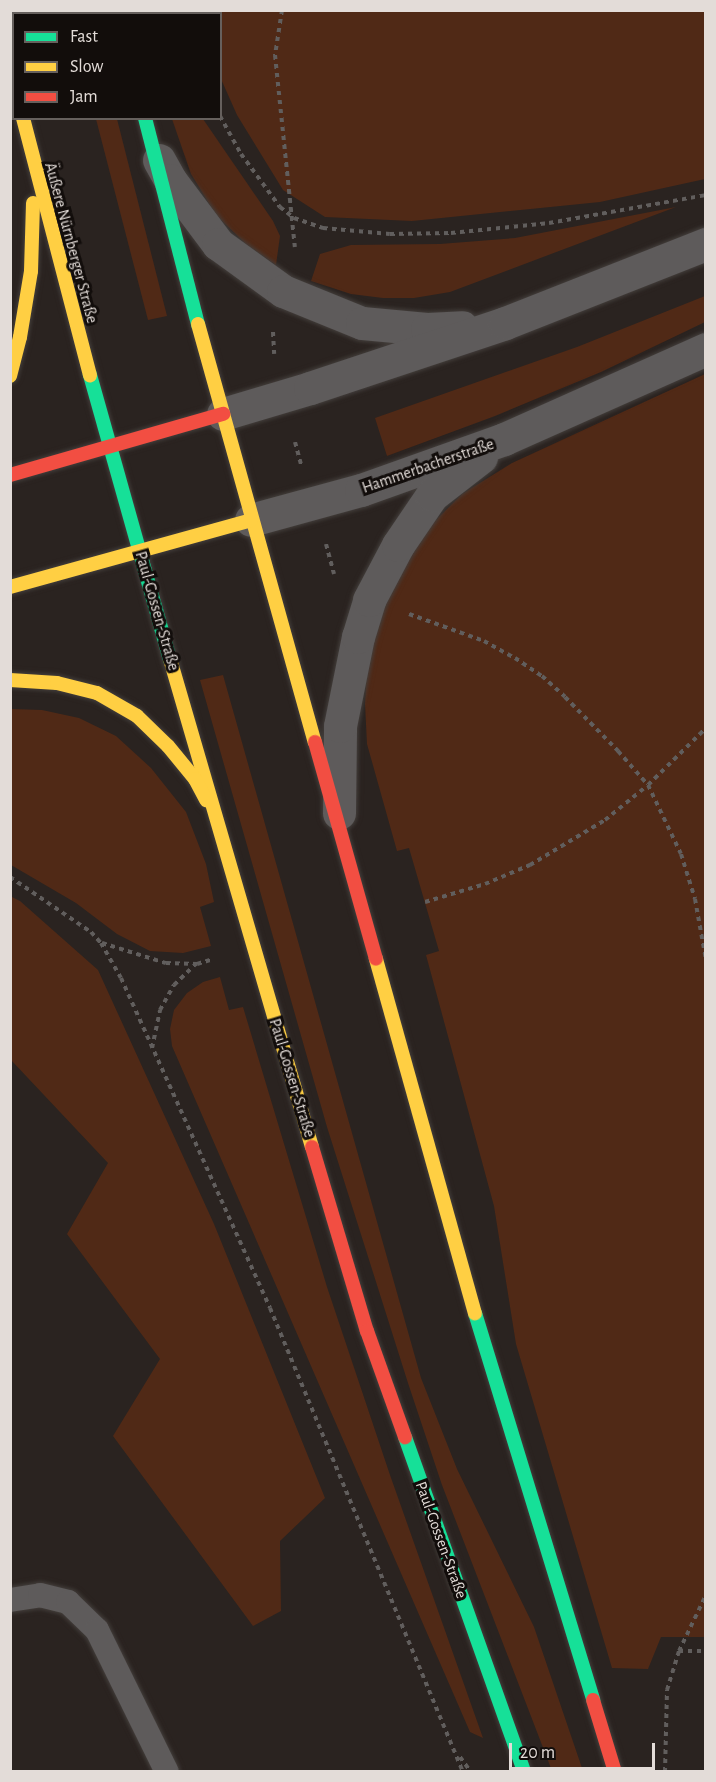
<!DOCTYPE html>
<html>
<head>
<meta charset="utf-8">
<style>
	body { margin:0 }
	#map { position:relative; width:716px; height:1782px; overflow:hidden; background:#2a2320; font-family:"Alegreya Sans",sans-serif }
	div>[style] { position:absolute }
	.green>* { inset:0; background:#502916 }
	.path>* { height:4px; margin-top:-2px; transform-origin:0; background:repeating-linear-gradient(90deg,#615e5d 0 4.5px,transparent 0 9px) }
	.roads { filter:drop-shadow(0 0 2px #433e3b) drop-shadow(0 0 2px #433e3b) }
	.lane>* { height:24px; margin:-12px; padding:0 12px; transform-origin:12px; border-radius:12px; background:#5e5b5b }
	.street>* { height:33px; margin:-16.5px; padding:0 16.5px; transform-origin:16.5px; border-radius:16.5px; background:#5e5b5b }
	.fast>* { height:14px; margin:-7px; padding:0 7px; transform-origin:7px; border-radius:7px; background:#16e098 }
	.slow>* { height:14px; margin:-7px; padding:0 7px; transform-origin:7px; border-radius:7px; background:#ffcf43 }
	.jam>* { height:14px; margin:-7px; padding:0 7px; transform-origin:7px; border-radius:7px; background:#f24e42 }
	span { translate:-50% -50%; white-space:nowrap; text-align:center; line-height:1.15; -webkit-text-stroke:6px #120d0b; paint-order:stroke }
	.street-label { font-size:16px; color:#e3dcd8 }
	.frame { position:absolute; inset:0; border:12px solid #e3dcd8; pointer-events:none }
	.legend { position:absolute; left:12px; top:12px; width:210px; height:108px; box-sizing:border-box; background:#120d0b; border:2px solid #66605d; margin:0; padding:8px 10px; list-style:none; font-size:18px; color:#e3dcd8 }
	.legend li { display:flex; align-items:center; gap:12px; height:30px }
	.legend b { width:30px; border:2px solid #66605d }
	.scale { position:absolute; left:509px; top:1743px; width:146px; height:27px; box-sizing:border-box; border:3px solid #e3dcd8; border-top:0; padding-left:8px; font-size:18px; line-height:21px; white-space:nowrap; color:#e3dcd8; -webkit-text-stroke:4px #120d0b; paint-order:stroke }
</style>
</head>
<body>
<div id="map">
	<div class="green">
		<div style="clip-path:polygon(199px 11px,705px 11px,705px 179px,600px 202px,412px 221px,325px 217px,283px 190px,237px 115px,221px 79px,220px 14px,200px 13px)"></div>
		<div style="clip-path:polygon(96px 119px,117px 119px,167px 316px,148px 320px)"></div>
		<div style="clip-path:polygon(172px 119px,203px 119px,273px 221px,280px 236px,276px 265px,247px 245px,216px 215px,191px 174px)"></div>
		<div style="clip-path:polygon(676px 207px,450px 292px,414px 298px,383px 298px,351px 294px,311px 281px,320px 254px,351px 245px,440px 244px,515px 238px)"></div>
		<div style="clip-path:polygon(705px 296px,705px 322px,601px 372px,495px 416px,387px 456px,375px 418px,577px 347px)"></div>
		<div style="clip-path:polygon(705px 374px,706px 1637px,661px 1637px,648px 1669px,612px 1668px,516px 1344px,494px 1206px,426px 955px,439px 951px,409px 848px,397px 851px,367px 744px,365px 704px,367px 663px,375px 623px,419px 537px,462px 494px,512px 463px)"></div>
		<div style="clip-path:polygon(223px 675px,421px 1378px,457px 1469px,534px 1627px,583px 1771px,552px 1771px,442px 1485px,408px 1383px,327px 1127px,200px 680px)"></div>
		<div style="clip-path:polygon(11px 709px,42px 710px,79px 718px,116px 736px,151px 768px,186px 812px,206px 864px,214px 902px,200px 907px,211px 946px,183px 953px,150px 951px,117px 934px,76px 903px,11px 865px)"></div>
		<div style="clip-path:polygon(10px 896px,20px 901px,98px 970px,214px 1224px,325px 1498px,280px 1541px,281px 1611px,253px 1626px,113px 1436px,160px 1359px,67px 1234px,108px 1163px,11px 1060px)"></div>
		<div style="clip-path:polygon(220px 977px,229px 1010px,243px 1007px,327px 1287px,390px 1475px,483px 1738px,470px 1732px,172px 1046px,170px 1029px,174px 1010px,187px 993px,203px 982px)"></div>
	</div>
	<div class="path">
		<div style="left:182px;top:10px;width:4px;rotate:90deg"></div>
		<div style="left:282px;top:10px;width:46px;rotate:98.8deg"></div>
		<div style="left:275px;top:55px;width:193px;rotate:84.1deg"></div>
		<div style="left:220px;top:116px;width:43px;rotate:61.1deg"></div>
		<div style="left:241px;top:154px;width:66px;rotate:53.7deg"></div>
		<div style="left:280px;top:207px;width:18px;rotate:38deg"></div>
		<div style="left:294px;top:218px;width:31px;rotate:19deg"></div>
		<div style="left:323px;top:228px;width:67px;rotate:5.1deg"></div>
		<div style="left:390px;top:234px;width:61px;rotate:-0.9deg"></div>
		<div style="left:451px;top:233px;width:99px;rotate:-5.8deg"></div>
		<div style="left:549px;top:223px;width:159px;rotate:-10.1deg"></div>
		<div style="left:273px;top:332px;width:22px;rotate:87deg"></div>
		<div style="left:295px;top:442px;width:23px;rotate:75deg"></div>
		<div style="left:326px;top:544px;width:31px;rotate:75deg"></div>
		<div style="left:409px;top:614px;width:80px;rotate:19.8deg"></div>
		<div style="left:484px;top:641px;width:35px;rotate:29deg"></div>
		<div style="left:515px;top:658px;width:32px;rotate:34deg"></div>
		<div style="left:542px;top:676px;width:31px;rotate:42deg"></div>
		<div style="left:565px;top:697px;width:76px;rotate:45.5deg"></div>
		<div style="left:618px;top:751px;width:45px;rotate:48.6deg"></div>
		<div style="left:648px;top:785px;width:76px;rotate:64.4deg"></div>
		<div style="left:681px;top:854px;width:47px;rotate:72.7deg"></div>
		<div style="left:695px;top:899px;width:62px;rotate:79.8deg"></div>
		<div style="left:10px;top:877px;width:98px;rotate:34.2deg"></div>
		<div style="left:91px;top:932px;width:15px;rotate:48deg"></div>
		<div style="left:101px;top:943px;width:40px;rotate:60.3deg"></div>
		<div style="left:121px;top:978px;width:362px;rotate:65.7deg"></div>
		<div style="left:270px;top:1308px;width:503px;rotate:67.42deg"></div>
		<div style="left:425px;top:902px;width:63px;rotate:-16.7deg"></div>
		<div style="left:485px;top:884px;width:49px;rotate:-22.9deg"></div>
		<div style="left:530px;top:865px;width:87px;rotate:-31deg"></div>
		<div style="left:605px;top:820px;width:55px;rotate:-39.1deg"></div>
		<div style="left:648px;top:785px;width:81px;rotate:-44.5deg"></div>
		<div style="left:102px;top:943px;width:67px;rotate:17.4deg"></div>
		<div style="left:166px;top:963px;width:31px;rotate:2deg"></div>
		<div style="left:197px;top:964px;width:17px;rotate:-17deg"></div>
		<div style="left:152px;top:1048px;width:39px;rotate:-78deg"></div>
		<div style="left:160px;top:1010px;width:29px;rotate:-61deg"></div>
		<div style="left:174px;top:985px;width:30px;rotate:-44deg"></div>
		<div style="left:679px;top:1651px;width:27px"></div>
		<div style="left:460px;top:1757px;width:19px;rotate:54deg"></div>
		<div style="left:665px;top:1772px;width:82px;rotate:-88.6deg"></div>
		<div style="left:667px;top:1690px;width:41px;rotate:-72.9deg"></div>
		<div style="left:679px;top:1651px;width:62px;rotate:-64.3deg"></div>
	</div>
	<div class="roads">
		<div class="lane">
			<div style="left:10px;top:1600px;width:30px;rotate:-9deg"></div>
			<div style="left:40px;top:1595px;width:29px;rotate:14deg"></div>
			<div style="left:68px;top:1602px;width:40px;rotate:44deg"></div>
			<div style="left:97px;top:1630px;width:158px;rotate:63.8deg"></div>
		</div>
		<div class="street">
			<div style="left:159px;top:160px;width:23px;rotate:61deg"></div>
			<div style="left:170px;top:180px;width:80px;rotate:53.1deg"></div>
			<div style="left:218px;top:244px;width:80px;rotate:35.9deg"></div>
			<div style="left:283px;top:291px;width:85px;rotate:22.1deg"></div>
			<div style="left:362px;top:323px;width:65px;rotate:5.3deg"></div>
			<div style="left:427px;top:329px;width:35px;rotate:-3deg"></div>
			<div style="left:223px;top:414px;width:91px;rotate:-16.6deg"></div>
			<div style="left:310px;top:388px;width:206px;rotate:-18.4deg"></div>
			<div style="left:505px;top:323px;width:216px;rotate:-21.5deg"></div>
			<div style="left:251px;top:520px;width:114px;rotate:-15.3deg"></div>
			<div style="left:361px;top:490px;width:152px;rotate:-19.6deg"></div>
			<div style="left:504px;top:439px;width:221px;rotate:-24deg"></div>
			<div style="left:339px;top:813px;width:87px;rotate:-89.3deg"></div>
			<div style="left:340px;top:726px;width:91px;rotate:-78.6deg"></div>
			<div style="left:358px;top:637px;width:39px;rotate:-73deg"></div>
			<div style="left:369px;top:600px;width:62px;rotate:-62.2deg"></div>
			<div style="left:398px;top:545px;width:60px;rotate:-55.8deg"></div>
			<div style="left:432px;top:495px;width:62px;rotate:-37.8deg"></div>
		</div>
		<div class="fast">
			<div style="left:124px;top:10px;width:4px;rotate:76deg"></div>
			<div style="left:145px;top:118px;width:213px;rotate:75.6deg"></div>
			<div style="left:90px;top:375px;width:295px;rotate:74.3deg"></div>
			<div style="left:475px;top:1313px;width:405px;rotate:73deg"></div>
			<div style="left:405px;top:1437px;width:356px;rotate:70.4deg"></div>
		</div>
		<div class="slow">
			<div style="left:23px;top:118px;width:266px;rotate:75.4deg"></div>
			<div style="left:198px;top:324px;width:434px;rotate:74.4deg"></div>
			<div style="left:10px;top:376px;width:40px;rotate:-75.6deg"></div>
			<div style="left:20px;top:337px;width:67px;rotate:-80.5deg"></div>
			<div style="left:31px;top:271px;width:68px;rotate:-88.3deg"></div>
			<div style="left:10px;top:587px;width:250px;rotate:-15.5deg"></div>
			<div style="left:170px;top:659px;width:508px;rotate:73.78deg"></div>
			<div style="left:10px;top:680px;width:47px;rotate:3.7deg"></div>
			<div style="left:57px;top:683px;width:41px;rotate:14deg"></div>
			<div style="left:97px;top:693px;width:46px;rotate:29.9deg"></div>
			<div style="left:137px;top:716px;width:43px;rotate:44.1deg"></div>
			<div style="left:168px;top:746px;width:43px;rotate:50.7deg"></div>
			<div style="left:195px;top:779px;width:24px;rotate:62deg"></div>
			<div style="left:376px;top:959px;width:368px;rotate:74.4deg"></div>
		</div>
		<div class="jam">
			<div style="left:10px;top:65px;width:16px;rotate:75deg"></div>
			<div style="left:10px;top:475px;width:222px;rotate:-16deg"></div>
			<div style="left:315px;top:742px;width:225px;rotate:74.3deg"></div>
			<div style="left:312px;top:1147px;width:192px;rotate:73.4deg"></div>
			<div style="left:367px;top:1331px;width:113px;rotate:70.3deg"></div>
			<div style="left:593px;top:1700px;width:75px;rotate:73deg"></div>
		</div>
	</div>
	<div class="street-label">
		<span style="left:71px;top:243px;rotate:75deg">Äußere Nürnberger Straße</span>
		<span style="left:428px;top:466px;rotate:-19deg">Hammerbacherstraße</span>
		<span style="left:157px;top:611px;rotate:74deg">Paul-Gossen-Straße</span>
		<span style="left:292px;top:1078px;rotate:73deg">Paul-Gossen-Straße</span>
		<span style="left:441px;top:1540px;rotate:70deg">Paul-Gossen-Straße</span>
	</div>
	<div class="frame"></div>
	<ul class="legend">
	<li><b style="height:8px;background:#16e098"></b>Fast</li>
	<li><b style="height:8px;background:#ffcf43"></b>Slow</li>
	<li><b style="height:8px;background:#f24e42"></b>Jam</li>
	</ul>
	<div class="scale">20 m</div>
</div>
</body>
</html>
